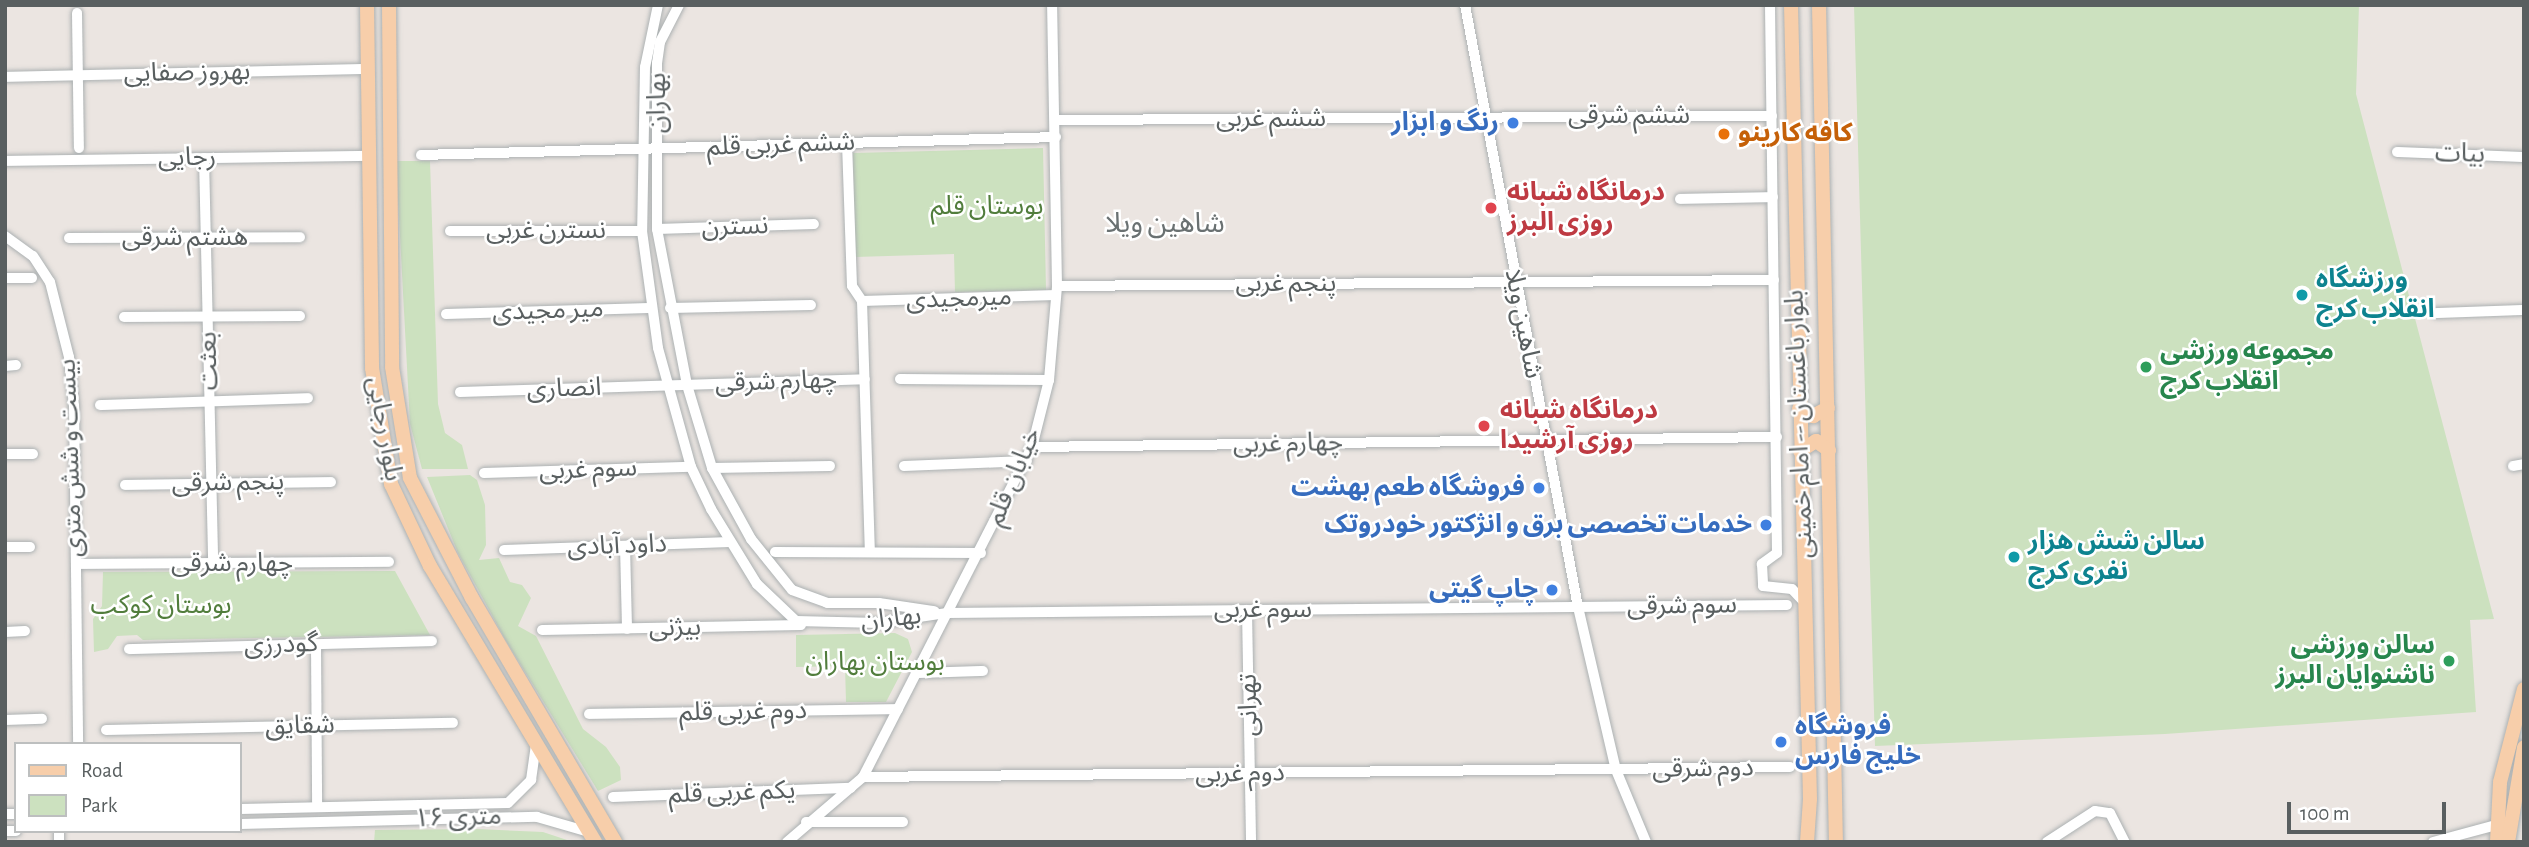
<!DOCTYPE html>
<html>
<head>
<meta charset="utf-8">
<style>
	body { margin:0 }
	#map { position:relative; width:2529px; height:847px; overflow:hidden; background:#ebe5e1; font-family:"Alegreya Sans","Noto Sans Arabic",sans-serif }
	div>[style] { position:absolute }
	.green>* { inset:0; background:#cce1bf }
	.roads { filter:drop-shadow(0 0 2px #acb1b2) drop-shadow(0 0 2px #acb1b2) }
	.minor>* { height:10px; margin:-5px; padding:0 5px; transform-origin:5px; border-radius:5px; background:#fff }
	.major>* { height:14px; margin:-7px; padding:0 7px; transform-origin:7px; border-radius:7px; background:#f7ceaa }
	.dots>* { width:19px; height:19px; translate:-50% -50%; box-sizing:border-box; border:4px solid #fff; border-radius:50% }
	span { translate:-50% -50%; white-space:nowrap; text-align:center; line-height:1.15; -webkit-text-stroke:5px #fff; paint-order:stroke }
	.street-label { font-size:26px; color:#595f60 }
	.shop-label { font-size:26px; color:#366cbe; font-weight:700 }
	.right { translate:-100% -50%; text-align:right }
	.left { translate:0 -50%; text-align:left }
	.food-label { font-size:26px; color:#c56008; font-weight:700 }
	.health-label { font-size:26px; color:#be3a42; font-weight:700 }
	.park-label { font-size:26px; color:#517d3c }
	.culture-label { font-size:26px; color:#0d838f; font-weight:700 }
	.leisure-label { font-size:26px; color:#27864d; font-weight:700 }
	.neighbourhood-label { font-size:28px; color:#6a7172 }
	.frame { position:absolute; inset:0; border:7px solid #595f60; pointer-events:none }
	.legend { position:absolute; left:14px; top:742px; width:228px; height:91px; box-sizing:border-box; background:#fff; border:2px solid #bdbfbf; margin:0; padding:9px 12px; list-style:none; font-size:21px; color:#595f60 }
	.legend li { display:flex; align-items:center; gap:14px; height:35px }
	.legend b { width:35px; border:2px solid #bdbfbf }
	.scale { position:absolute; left:2287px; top:802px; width:159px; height:32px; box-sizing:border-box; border:4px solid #595f60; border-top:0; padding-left:9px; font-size:21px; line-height:24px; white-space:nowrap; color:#595f60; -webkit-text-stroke:5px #fff; paint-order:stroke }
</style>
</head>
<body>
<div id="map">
	<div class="green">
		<div style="clip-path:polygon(1854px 5px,2359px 5px,2356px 94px,2494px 619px,2470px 620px,2476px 712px,2165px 734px,1875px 746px)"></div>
		<div style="clip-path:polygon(1043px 148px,1046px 290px,955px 292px,954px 254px,855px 257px,853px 153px)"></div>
		<div style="clip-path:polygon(396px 161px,430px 161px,438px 404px,445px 433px,462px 445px,468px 469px,422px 469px,410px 424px)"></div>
		<div style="clip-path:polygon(470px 475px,477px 480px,485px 505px,486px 545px,479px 560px,499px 558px,510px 582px,522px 585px,531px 598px,518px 626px,536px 636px,583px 729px,606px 747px,620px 767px,621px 780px,598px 791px,505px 639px,458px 553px,427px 477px)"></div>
		<div style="clip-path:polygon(395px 571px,430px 635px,143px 640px,137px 635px,117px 636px,108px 649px,94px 652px,93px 619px,102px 606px,103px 572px)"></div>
		<div style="clip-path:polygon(895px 633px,908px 639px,912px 652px,886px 702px,846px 702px,845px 666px,796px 667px,796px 635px)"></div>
		<div style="clip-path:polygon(477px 829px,543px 832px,573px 842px,374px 842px,375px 830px)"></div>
	</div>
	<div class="roads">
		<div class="minor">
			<div style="left:658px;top:5px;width:63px;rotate:101.8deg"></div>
			<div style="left:645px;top:67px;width:164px;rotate:91deg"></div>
			<div style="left:642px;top:231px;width:118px;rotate:82.2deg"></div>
			<div style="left:658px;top:348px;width:123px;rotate:74.5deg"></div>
			<div style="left:691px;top:467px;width:47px;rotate:64.5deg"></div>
			<div style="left:711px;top:509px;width:88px;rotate:58.5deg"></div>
			<div style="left:757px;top:584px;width:54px;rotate:43.5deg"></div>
			<div style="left:796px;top:621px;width:83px;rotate:1.4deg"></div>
			<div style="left:879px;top:623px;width:69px;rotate:-8.4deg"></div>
			<div style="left:947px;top:613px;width:840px;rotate:-0.55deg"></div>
			<div style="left:679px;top:5px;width:42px;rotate:117.2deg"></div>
			<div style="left:660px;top:42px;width:21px;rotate:98deg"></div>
			<div style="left:657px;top:63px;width:166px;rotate:90deg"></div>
			<div style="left:657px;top:229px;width:159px;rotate:79.1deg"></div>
			<div style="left:687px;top:385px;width:87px;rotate:73.2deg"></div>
			<div style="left:712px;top:468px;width:81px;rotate:61.2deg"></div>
			<div style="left:751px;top:539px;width:65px;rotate:51.2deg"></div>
			<div style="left:792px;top:590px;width:37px;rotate:20deg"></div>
			<div style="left:827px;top:603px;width:52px"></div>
			<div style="left:879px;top:603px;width:56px;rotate:8.3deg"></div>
			<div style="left:1465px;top:5px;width:613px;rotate:79.37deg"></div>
			<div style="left:1578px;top:607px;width:167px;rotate:76.9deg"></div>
			<div style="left:1616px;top:770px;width:78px;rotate:67.4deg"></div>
			<div style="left:1770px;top:5px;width:548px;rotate:89.27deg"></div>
			<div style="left:1777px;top:553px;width:19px;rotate:144deg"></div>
			<div style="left:1762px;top:564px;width:22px;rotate:87deg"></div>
			<div style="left:1763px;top:586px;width:29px;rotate:6deg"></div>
			<div style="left:1792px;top:589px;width:19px;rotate:47deg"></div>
			<div style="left:77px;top:13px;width:135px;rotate:89.2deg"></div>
			<div style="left:5px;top:77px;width:364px;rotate:-1.3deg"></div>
			<div style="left:1055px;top:120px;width:717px;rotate:-0.32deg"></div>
			<div style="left:847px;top:143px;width:143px;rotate:88deg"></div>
			<div style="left:852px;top:286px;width:18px;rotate:56deg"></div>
			<div style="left:862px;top:301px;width:250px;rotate:88.2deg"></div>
			<div style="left:2397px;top:152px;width:127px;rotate:2.3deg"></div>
			<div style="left:421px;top:155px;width:635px;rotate:-1.62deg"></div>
			<div style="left:204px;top:158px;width:407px;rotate:88.7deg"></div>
			<div style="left:5px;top:161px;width:365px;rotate:-0.8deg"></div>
			<div style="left:1680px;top:199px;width:93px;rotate:-1.2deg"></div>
			<div style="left:657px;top:229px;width:157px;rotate:-1.8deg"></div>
			<div style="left:450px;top:231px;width:192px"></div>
			<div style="left:5px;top:236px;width:34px;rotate:36deg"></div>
			<div style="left:33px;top:256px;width:31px;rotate:57deg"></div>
			<div style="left:50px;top:282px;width:77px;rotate:75.8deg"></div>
			<div style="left:69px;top:357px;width:49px;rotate:84.2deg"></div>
			<div style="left:74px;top:406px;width:338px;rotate:89.3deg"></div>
			<div style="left:69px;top:238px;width:231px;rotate:-0.2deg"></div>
			<div style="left:5px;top:278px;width:27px"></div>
			<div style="left:1057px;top:286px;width:717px;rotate:-0.48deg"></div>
			<div style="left:862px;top:301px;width:194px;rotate:-1.8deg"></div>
			<div style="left:670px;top:308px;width:141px;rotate:-1.2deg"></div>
			<div style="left:2436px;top:313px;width:88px;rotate:-2deg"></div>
			<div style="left:446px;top:314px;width:203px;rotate:-1.7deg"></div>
			<div style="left:124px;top:317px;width:176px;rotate:-0.3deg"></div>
			<div style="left:5px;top:366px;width:11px;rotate:-5deg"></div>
			<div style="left:900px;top:379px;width:149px;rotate:0.4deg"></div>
			<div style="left:460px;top:392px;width:405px;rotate:-1.8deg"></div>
			<div style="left:100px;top:405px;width:208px;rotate:-1.9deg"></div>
			<div style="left:1032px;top:447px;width:745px;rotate:-0.77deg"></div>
			<div style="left:5px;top:454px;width:28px"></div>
			<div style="left:904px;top:466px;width:123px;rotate:-2.3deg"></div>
			<div style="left:2513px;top:466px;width:11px;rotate:-10deg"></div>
			<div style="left:712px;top:468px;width:118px;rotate:-1deg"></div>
			<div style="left:484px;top:473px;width:207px;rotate:-1.7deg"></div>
			<div style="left:125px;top:485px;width:206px;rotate:-0.8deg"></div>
			<div style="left:625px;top:546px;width:83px;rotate:88.6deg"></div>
			<div style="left:5px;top:547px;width:25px"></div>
			<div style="left:504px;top:550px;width:226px;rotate:-2deg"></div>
			<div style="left:775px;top:552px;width:206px;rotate:0.3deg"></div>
			<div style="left:76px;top:564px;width:313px;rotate:-0.4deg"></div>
			<div style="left:1247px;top:610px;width:232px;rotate:89deg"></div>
			<div style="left:542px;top:630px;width:259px;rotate:-1.1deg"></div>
			<div style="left:5px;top:632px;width:20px;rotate:-3deg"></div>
			<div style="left:316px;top:644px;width:163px;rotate:89.6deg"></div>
			<div style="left:129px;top:649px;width:303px;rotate:-1.5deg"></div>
			<div style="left:916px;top:673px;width:67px;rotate:-1.7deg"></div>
			<div style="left:589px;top:714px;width:309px;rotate:-0.9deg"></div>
			<div style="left:5px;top:720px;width:37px;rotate:-2deg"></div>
			<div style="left:106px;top:730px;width:347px;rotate:-1.2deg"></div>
			<div style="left:863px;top:777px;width:927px;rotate:-0.62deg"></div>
			<div style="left:613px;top:797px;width:238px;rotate:-2.2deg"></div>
			<div style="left:240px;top:809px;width:268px;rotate:-1.3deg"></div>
			<div style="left:508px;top:803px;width:33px;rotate:-45deg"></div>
			<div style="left:531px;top:780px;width:34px;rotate:-82deg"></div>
			<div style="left:5px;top:814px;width:11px"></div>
			<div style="left:806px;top:822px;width:97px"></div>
			<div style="left:240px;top:824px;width:297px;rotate:-1.4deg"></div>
			<div style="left:537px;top:817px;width:54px;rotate:16.1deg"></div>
			<div style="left:5px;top:831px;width:11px"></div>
			<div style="left:59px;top:842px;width:11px;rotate:-90deg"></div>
			<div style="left:787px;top:842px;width:100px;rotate:-40.5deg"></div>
			<div style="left:863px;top:777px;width:371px;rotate:-62.9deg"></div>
			<div style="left:1032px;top:447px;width:69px;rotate:-75.8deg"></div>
			<div style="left:1049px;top:380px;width:94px;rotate:-85.1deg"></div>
			<div style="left:1057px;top:286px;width:281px;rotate:-91deg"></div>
			<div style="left:2047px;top:842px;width:57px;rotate:-32.9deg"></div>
			<div style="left:2095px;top:811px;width:15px;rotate:8deg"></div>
			<div style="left:2110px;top:813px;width:33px;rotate:63deg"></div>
			<div style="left:2433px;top:842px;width:65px;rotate:-15.1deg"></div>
		</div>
		<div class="major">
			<div style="left:367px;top:5px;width:363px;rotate:89.2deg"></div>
			<div style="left:372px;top:368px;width:118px;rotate:80.7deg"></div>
			<div style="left:391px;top:484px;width:91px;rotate:64.6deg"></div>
			<div style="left:430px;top:566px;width:322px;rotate:59.1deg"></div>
			<div style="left:389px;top:5px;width:362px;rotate:89.5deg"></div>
			<div style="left:392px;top:367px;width:112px;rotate:80.8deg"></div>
			<div style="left:410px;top:478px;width:135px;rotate:62.7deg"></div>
			<div style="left:472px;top:598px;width:283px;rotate:59.6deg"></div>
			<div style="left:1791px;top:5px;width:794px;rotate:88.63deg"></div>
			<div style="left:1810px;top:799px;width:43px;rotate:94deg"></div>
			<div style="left:1819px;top:5px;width:837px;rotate:88.84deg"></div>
			<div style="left:1799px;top:409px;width:16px;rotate:27deg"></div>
			<div style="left:1813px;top:416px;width:17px;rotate:-28deg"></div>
			<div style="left:1800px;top:451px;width:19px;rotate:-32deg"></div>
			<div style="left:1816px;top:441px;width:16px;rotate:35deg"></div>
			<div style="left:2497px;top:842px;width:60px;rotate:-87.1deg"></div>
			<div style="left:2500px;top:782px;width:96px;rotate:-75.5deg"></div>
			<div style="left:2508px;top:842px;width:96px;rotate:-80.4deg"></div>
		</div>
	</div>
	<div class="dots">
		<div style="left:1513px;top:123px;background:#3f7fe0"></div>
		<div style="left:1724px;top:134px;background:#e8710a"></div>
		<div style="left:1491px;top:208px;background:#e0444e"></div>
		<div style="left:2302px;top:295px;background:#0f9aa8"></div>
		<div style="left:2146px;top:367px;background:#2e9e5b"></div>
		<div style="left:1484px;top:426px;background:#e0444e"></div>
		<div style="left:1539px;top:488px;background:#3f7fe0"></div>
		<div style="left:1766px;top:525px;background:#3f7fe0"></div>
		<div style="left:2014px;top:557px;background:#0f9aa8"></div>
		<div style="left:1552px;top:590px;background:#3f7fe0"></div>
		<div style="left:2449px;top:661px;background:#2e9e5b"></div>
		<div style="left:1781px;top:742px;background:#3f7fe0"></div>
	</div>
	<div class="street-label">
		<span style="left:187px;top:73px;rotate:-1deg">بهروز صفایی</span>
		<span style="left:658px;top:103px;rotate:-90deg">بهاران</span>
		<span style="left:1629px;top:116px">ششم شرقی</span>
		<span style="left:1271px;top:119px">ششم غربی</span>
		<span style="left:781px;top:145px;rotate:-2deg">ششم غربی قلم</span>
		<span style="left:2460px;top:154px;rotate:2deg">بیات</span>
		<span style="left:187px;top:158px;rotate:-1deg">رجایی</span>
		<span style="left:735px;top:227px;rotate:-2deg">نسترن</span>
		<span style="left:546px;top:231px">نسترن غربی</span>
		<span style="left:185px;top:238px">هشتم شرقی</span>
		<span style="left:1286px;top:284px">پنجم غربی</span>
		<span style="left:959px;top:299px;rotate:-2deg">میرمجیدی</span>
		<span style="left:548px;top:311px;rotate:-2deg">میر مجیدی</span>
		<span style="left:1523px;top:324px;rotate:79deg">شاهین ویلا</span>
		<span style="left:209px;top:361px;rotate:-91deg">بعثت</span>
		<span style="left:776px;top:382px;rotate:-2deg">چهارم شرقی</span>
		<span style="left:564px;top:389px;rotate:-2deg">انصاری</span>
		<span style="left:1800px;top:424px;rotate:-92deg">بلوار باغستان -- امام خمینی</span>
		<span style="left:384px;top:429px;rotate:80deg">بلوار رجایی</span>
		<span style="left:1288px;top:444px;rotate:-1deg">چهارم غربی</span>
		<span style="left:71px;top:458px;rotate:-92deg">بیست و شش متری</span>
		<span style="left:588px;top:470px;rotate:-2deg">سوم غربی</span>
		<span style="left:1014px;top:477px;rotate:-67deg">خیابان قلم</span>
		<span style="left:228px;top:483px;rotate:-1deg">پنجم شرقی</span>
		<span style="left:617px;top:546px;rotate:-2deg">داود آبادی</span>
		<span style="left:232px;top:564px">چهارم شرقی</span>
		<span style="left:1682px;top:606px;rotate:-1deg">سوم شرقی</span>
		<span style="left:1263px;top:610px">سوم غربی</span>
		<span style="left:891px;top:619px;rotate:-6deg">بهاران</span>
		<span style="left:675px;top:628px;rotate:-1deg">بیژنی</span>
		<span style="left:281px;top:645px;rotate:-2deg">گودرزی</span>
		<span style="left:1249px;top:705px;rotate:-91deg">تهرانی</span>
		<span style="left:743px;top:712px;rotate:-1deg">دوم غربی قلم</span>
		<span style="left:300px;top:726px;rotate:-1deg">شقایق</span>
		<span style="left:1703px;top:769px;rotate:-1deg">دوم شرقی</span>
		<span style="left:1240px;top:774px;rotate:-1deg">دوم غربی</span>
		<span style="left:732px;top:793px;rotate:-2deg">یکم غربی قلم</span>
		<span style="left:458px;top:818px;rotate:-2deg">۱۶ متری</span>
	</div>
	<div class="shop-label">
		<span class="right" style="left:1499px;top:123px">رنگ و ابزار</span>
		<span class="right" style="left:1525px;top:488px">فروشگاه طعم بهشت</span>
		<span class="right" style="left:1752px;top:525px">خدمات تخصصی برق و انژکتور خودروتک</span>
		<span class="right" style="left:1538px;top:590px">چاپ گیتی</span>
		<span class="left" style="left:1795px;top:742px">فروشگاه<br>خلیج فارس</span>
	</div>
	<div class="food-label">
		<span class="left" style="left:1738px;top:134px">کافه کارینو</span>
	</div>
	<div class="health-label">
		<span class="left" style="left:1507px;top:208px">درمانگاه شبانه<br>روزی البرز</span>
		<span class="left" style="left:1500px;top:426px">درمانگاه شبانه<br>روزی آرشیدا</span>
	</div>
	<div class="park-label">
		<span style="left:987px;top:207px">بوستان قلم</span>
		<span style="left:161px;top:606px">بوستان کوکب</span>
		<span style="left:875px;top:663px">بوستان بهاران</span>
	</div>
	<div class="culture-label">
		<span class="left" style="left:2316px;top:295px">ورزشگاه<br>انقلاب کرج</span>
		<span class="left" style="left:2028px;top:557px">سالن شش هزار<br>نفری کرج</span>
	</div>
	<div class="leisure-label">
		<span class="left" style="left:2160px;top:367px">مجموعه ورزشی<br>انقلاب کرج</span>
		<span class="right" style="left:2435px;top:661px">سالن ورزشی<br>ناشنوایان البرز</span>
	</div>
	<div class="neighbourhood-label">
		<span style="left:1165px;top:224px">شاهین ویلا</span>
	</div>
	<div class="frame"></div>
	<ul class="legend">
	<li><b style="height:9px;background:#f7ceaa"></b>Road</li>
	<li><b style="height:19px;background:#cce1bf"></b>Park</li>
	</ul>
	<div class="scale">100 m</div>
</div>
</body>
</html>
